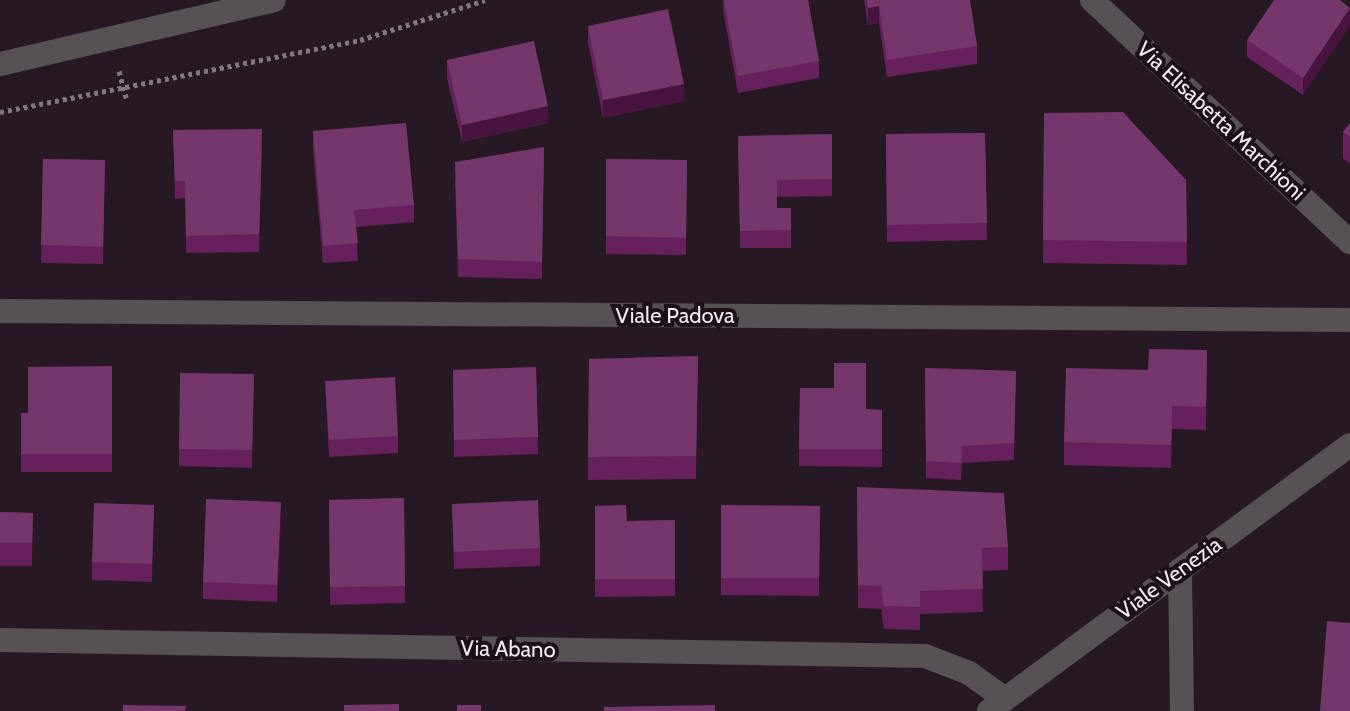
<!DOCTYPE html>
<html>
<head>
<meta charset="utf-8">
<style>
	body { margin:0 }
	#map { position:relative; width:1350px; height:711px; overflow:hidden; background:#261923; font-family:Cabin,sans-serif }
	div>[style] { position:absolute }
	.path>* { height:5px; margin-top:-2.5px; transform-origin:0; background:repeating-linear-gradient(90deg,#82767f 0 4px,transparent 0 8px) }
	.minor>* { height:24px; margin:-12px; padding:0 12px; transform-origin:12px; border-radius:12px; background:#575055 }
	.wall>* { inset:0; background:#66205b }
	.shaded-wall>* { inset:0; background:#46143e }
	.building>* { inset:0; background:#75366b }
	span { translate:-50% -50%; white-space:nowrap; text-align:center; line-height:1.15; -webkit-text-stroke:8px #1c1019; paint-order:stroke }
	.street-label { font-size:22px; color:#f3e9f0 }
</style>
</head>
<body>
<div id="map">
	<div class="path">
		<div style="left:119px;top:71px;width:31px;rotate:75deg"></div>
		<div style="left:0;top:112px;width:367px;rotate:-11.3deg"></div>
		<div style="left:360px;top:40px;width:131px;rotate:-17.7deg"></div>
	</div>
	<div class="minor">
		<div style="left:1092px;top:0;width:354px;rotate:43.2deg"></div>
		<div style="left:0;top:64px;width:281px;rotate:-13.1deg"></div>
		<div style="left:0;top:311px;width:1350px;rotate:0.38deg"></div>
		<div style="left:1180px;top:570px;width:141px;rotate:89.2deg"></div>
		<div style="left:0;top:640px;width:925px;rotate:0.99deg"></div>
		<div style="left:925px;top:656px;width:47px;rotate:21.1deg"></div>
		<div style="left:969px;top:673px;width:44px;rotate:35.8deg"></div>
		<div style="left:989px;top:711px;width:448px;rotate:-36.4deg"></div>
	</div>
	<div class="wall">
		<div style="clip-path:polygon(723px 0,808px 0,819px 61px,819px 78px,738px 93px,723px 10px)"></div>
		<div style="clip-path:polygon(864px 0,970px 0,977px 46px,977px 64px,887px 77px,879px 23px,868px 25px)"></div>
		<div style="clip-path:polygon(1340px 0,1303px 95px,1247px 57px,1247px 40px)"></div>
		<div style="clip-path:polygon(588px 26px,684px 101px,603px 118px,588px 43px)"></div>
		<div style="clip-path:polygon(447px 60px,548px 123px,462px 142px,447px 78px)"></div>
		<div style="clip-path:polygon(1044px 113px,1186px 180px,1187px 265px,1043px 263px)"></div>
		<div style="clip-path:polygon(1350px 123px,1350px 163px,1343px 159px,1343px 132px)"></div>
		<div style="clip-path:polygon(173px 130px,262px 146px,259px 252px,186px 253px,185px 198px,175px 199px)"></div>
		<div style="clip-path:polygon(313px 131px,414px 205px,414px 222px,356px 227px,358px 261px,323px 263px,313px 149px)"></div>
		<div style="clip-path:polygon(985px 133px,987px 240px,887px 242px,886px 134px)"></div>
		<div style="clip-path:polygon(832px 134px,832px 196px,777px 197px,777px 208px,791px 208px,791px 248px,740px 248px,738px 136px)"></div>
		<div style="clip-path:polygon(544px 147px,542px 279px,458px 277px,455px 180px)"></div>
		<div style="clip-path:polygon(43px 159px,105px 160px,103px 264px,41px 263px)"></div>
		<div style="clip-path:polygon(606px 159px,687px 160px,686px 255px,606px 254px)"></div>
		<div style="clip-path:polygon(1207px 350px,1206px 430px,1172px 429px,1171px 468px,1064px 465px,1064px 442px,1148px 370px)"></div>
		<div style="clip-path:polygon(698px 356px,696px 479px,588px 480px,589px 359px)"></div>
		<div style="clip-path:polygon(112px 366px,112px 472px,21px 472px,21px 413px,28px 413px)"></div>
		<div style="clip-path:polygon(536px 367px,538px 454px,454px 457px,453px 370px)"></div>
		<div style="clip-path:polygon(925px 368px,1016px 371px,1014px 460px,962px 463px,961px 480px,926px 478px)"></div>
		<div style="clip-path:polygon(254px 374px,252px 468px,179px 466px,179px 449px)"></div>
		<div style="clip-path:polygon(325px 381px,398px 436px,398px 453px,329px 457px)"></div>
		<div style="clip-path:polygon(800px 388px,866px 409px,882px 410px,882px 467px,799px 466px)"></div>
		<div style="clip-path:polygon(857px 487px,1008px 547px,1008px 570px,982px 571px,983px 612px,920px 614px,920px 630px,884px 629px,881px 609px,858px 608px)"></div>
		<div style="clip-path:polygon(404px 498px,405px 603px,330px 605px,329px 500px)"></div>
		<div style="clip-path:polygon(452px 504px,540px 548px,540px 566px,454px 569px)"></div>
		<div style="clip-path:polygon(154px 505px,152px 582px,92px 580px,92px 562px)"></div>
		<div style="clip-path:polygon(721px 505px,820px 506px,819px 596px,721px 595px)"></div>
		<div style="clip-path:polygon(595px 506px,627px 521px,675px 520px,675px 596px,595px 597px)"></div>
		<div style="clip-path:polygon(0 512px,33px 513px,32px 566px,0 566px)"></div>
		<div style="clip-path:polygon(281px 520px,277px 602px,203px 599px,203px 582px)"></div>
	</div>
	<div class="shaded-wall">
		<div style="clip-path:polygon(879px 6px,879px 23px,868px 25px,868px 8px)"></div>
		<div style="clip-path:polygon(1350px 8px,1350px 26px,1303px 95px,1303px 78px)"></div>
		<div style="clip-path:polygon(684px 84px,684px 101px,603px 118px,603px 100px)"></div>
		<div style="clip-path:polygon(548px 106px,548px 123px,462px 142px,462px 125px)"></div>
		<div style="clip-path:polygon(281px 502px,281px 520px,277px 602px,277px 585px)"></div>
	</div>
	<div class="building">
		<div style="clip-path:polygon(724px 0,808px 0,819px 61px,738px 76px)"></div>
		<div style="clip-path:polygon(867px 0,970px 0,977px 46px,887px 60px,879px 6px,868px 8px)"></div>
		<div style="clip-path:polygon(1274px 0,1340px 0,1350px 8px,1303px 78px,1247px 40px)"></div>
		<div style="clip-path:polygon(668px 9px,684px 84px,603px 100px,588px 26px)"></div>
		<div style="clip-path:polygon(534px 41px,548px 106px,462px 125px,447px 60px)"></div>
		<div style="clip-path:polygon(1123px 112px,1186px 180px,1187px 242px,1043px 240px,1044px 113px)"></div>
		<div style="clip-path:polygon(406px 123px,414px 205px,354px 210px,358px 243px,323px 246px,313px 131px)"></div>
		<div style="clip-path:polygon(1350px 123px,1350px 137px,1343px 132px)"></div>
		<div style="clip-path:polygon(262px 129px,259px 234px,186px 236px,185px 181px,175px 181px,173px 130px)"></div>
		<div style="clip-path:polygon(985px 133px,987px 223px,887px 225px,886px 134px)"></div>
		<div style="clip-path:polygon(832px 134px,832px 179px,777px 180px,777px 208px,791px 208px,791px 230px,740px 231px,738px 136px)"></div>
		<div style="clip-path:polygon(544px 147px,542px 262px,458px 259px,455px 162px)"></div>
		<div style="clip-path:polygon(43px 159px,105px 160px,103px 247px,41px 245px)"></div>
		<div style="clip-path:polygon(606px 159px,687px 160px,686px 238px,606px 236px)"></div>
		<div style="clip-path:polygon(1149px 349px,1207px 350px,1206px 407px,1172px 406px,1171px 445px,1064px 442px,1066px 368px,1148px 370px)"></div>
		<div style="clip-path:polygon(698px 356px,696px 456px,588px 457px,589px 359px)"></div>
		<div style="clip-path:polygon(834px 363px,866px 363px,866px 409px,882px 410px,882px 449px,799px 449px,800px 388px,834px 388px)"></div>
		<div style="clip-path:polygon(112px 366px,112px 454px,21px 454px,21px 413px,28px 413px,28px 367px)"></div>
		<div style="clip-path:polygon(536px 367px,538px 437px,454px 440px,453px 370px)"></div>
		<div style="clip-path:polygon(925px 368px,1016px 371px,1014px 443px,962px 446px,961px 463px,926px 461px)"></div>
		<div style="clip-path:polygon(180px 373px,254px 374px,252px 450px,179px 449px)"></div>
		<div style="clip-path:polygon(395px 377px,398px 436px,329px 440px,325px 381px)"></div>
		<div style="clip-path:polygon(857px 487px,1004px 493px,1008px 547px,982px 548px,983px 589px,920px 591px,920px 607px,884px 606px,881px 586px,858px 585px)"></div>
		<div style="clip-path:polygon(404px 498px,405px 586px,330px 587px,329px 500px)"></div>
		<div style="clip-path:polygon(206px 499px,281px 502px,277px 585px,203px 582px)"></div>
		<div style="clip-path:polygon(538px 500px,540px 548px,454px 552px,452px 504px)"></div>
		<div style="clip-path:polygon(94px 503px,154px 505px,152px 564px,92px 562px)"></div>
		<div style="clip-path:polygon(626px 505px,627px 521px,675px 520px,675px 579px,595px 579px,595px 506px)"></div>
		<div style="clip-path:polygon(721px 505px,820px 506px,819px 578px,721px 578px)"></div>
		<div style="clip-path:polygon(0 512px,33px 513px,32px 543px,0 543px)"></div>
		<div style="clip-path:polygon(1327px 621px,1350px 623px,1350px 711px,1320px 711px)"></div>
		<div style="clip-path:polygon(399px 704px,399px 711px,344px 711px,344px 705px)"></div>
		<div style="clip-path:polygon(123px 705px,186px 706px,185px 711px,123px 711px)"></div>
		<div style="clip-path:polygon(457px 705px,481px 705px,481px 711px,457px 711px)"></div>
		<div style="clip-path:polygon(715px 705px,715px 711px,604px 711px,604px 707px)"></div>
	</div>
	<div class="street-label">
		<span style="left:1221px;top:121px;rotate:43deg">Via Elisabetta Marchioni</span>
		<span style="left:675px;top:316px">Viale Padova</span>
		<span style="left:1169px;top:578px;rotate:-36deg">Viale Venezia</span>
		<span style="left:508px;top:649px;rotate:1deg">Via Abano</span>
	</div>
</div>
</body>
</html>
